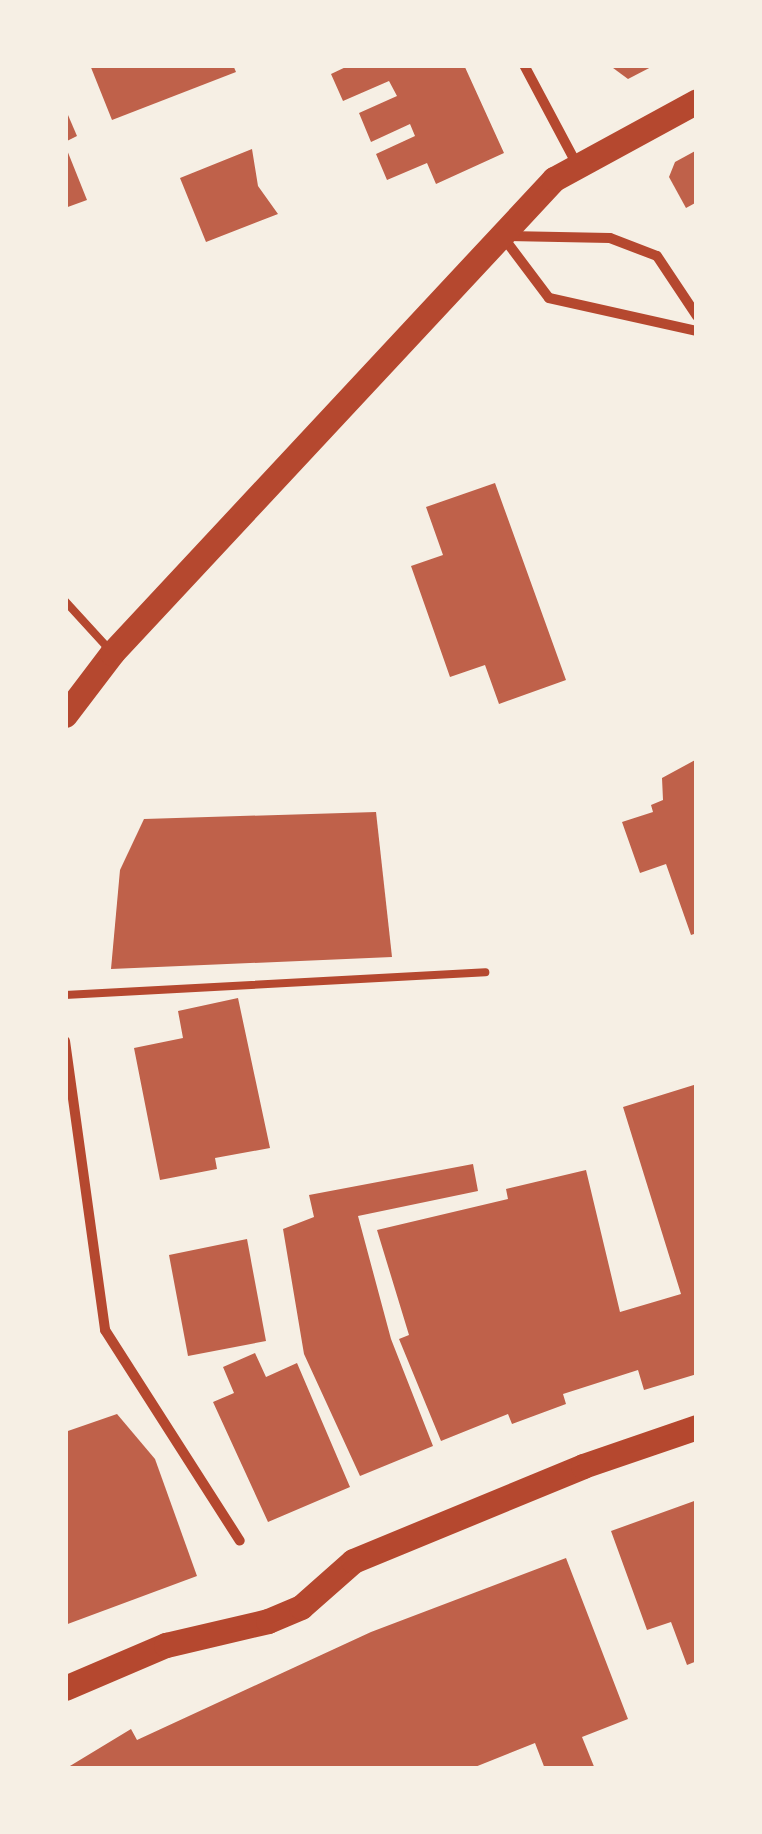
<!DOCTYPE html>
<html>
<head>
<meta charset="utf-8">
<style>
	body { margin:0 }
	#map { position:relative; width:762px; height:1834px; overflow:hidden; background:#f6efe4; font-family:"Source Sans 3",sans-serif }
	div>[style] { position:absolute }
	.building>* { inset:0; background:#bf614a }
	.service>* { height:8px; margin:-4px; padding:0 4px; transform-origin:4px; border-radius:4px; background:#b5482f }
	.minor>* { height:10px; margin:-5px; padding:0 5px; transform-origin:5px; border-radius:5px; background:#b5482f }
	.primary>* { height:25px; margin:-12.5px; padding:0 12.5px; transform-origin:12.5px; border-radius:12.5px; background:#b5482f }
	span { translate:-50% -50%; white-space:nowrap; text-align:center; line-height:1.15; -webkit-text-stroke:10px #f6efe4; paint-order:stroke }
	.frame { position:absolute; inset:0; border:68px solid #f6efe4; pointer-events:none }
</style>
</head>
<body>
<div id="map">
	<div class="building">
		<div style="clip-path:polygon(90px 65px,233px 65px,236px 72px,112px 120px)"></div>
		<div style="clip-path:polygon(350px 65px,464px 65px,504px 153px,436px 184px,427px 163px,387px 180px,376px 154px,415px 136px,410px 124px,371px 142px,359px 113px,397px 96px,389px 81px,343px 101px,331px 74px)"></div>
		<div style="clip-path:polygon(609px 65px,655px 65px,628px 79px)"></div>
		<div style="clip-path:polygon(65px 108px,77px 136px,65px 142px)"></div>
		<div style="clip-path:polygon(65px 145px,87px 200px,65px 208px)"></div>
		<div style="clip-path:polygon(252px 149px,258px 186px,278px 214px,206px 242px,180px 178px)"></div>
		<div style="clip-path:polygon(697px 150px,697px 202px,686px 208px,669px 177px,675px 162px)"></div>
		<div style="clip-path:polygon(495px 483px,566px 680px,499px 704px,485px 665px,450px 677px,411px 566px,443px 555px,426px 507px)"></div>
		<div style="clip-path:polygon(697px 759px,697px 933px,691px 935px,666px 864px,640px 873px,622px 822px,653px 812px,651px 805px,663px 800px,662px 778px)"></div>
		<div style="clip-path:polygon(376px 812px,392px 957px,111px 969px,120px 870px,144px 819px)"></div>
		<div style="clip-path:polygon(238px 998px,270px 1148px,215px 1158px,217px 1169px,160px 1180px,134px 1048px,183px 1038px,178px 1011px)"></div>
		<div style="clip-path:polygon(697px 1084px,697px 1374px,644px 1390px,638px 1370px,563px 1394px,566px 1404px,512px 1424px,508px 1414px,441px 1441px,399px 1339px,409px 1335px,377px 1230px,508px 1199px,506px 1189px,586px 1170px,620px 1312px,681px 1294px,623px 1107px)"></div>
		<div style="clip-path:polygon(473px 1164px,478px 1191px,358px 1216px,391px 1339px,433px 1446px,360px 1476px,304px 1354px,283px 1229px,314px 1217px,309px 1195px)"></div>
		<div style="clip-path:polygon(247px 1239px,266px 1341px,188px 1356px,169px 1255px)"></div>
		<div style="clip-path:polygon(255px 1353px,266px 1377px,297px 1363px,350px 1487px,268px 1522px,213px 1402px,234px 1393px,223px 1367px)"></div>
		<div style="clip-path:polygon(117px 1414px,155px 1459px,197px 1576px,65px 1625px,65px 1432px)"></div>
		<div style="clip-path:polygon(697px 1500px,697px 1661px,687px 1665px,671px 1622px,647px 1630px,611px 1531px)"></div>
		<div style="clip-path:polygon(566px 1558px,628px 1719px,582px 1737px,595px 1769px,545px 1769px,535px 1743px,470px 1769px,65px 1769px,131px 1729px,137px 1740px,371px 1632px)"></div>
	</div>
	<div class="service">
		<div style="left:65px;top:601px;width:65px;rotate:47.5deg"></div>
		<div style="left:65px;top:995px;width:421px;rotate:-3.1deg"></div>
	</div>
	<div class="minor">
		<div style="left:524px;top:65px;width:111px;rotate:62deg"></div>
		<div style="left:508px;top:236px;width:102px;rotate:1.1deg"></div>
		<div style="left:610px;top:238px;width:50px;rotate:21deg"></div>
		<div style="left:657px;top:256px;width:72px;rotate:56.3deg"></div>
		<div style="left:503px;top:237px;width:76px;rotate:53deg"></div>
		<div style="left:549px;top:298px;width:152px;rotate:12.6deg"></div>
		<div style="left:65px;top:1041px;width:292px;rotate:82.1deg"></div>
		<div style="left:105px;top:1330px;width:250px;rotate:57.4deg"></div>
	</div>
	<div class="primary">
		<div style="left:65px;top:715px;width:78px;rotate:-52.8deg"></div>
		<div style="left:112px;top:653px;width:648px;rotate:-47deg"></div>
		<div style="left:554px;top:179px;width:163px;rotate:-28.6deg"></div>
		<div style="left:65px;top:1688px;width:110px;rotate:-23.1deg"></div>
		<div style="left:166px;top:1645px;width:105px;rotate:-13.2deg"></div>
		<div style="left:268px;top:1621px;width:36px;rotate:-23deg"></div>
		<div style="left:301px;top:1607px;width:69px;rotate:-41.5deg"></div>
		<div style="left:353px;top:1561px;width:249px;rotate:-22.4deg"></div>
		<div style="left:583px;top:1466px;width:120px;rotate:-18.9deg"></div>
	</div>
	<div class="frame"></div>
</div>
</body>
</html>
